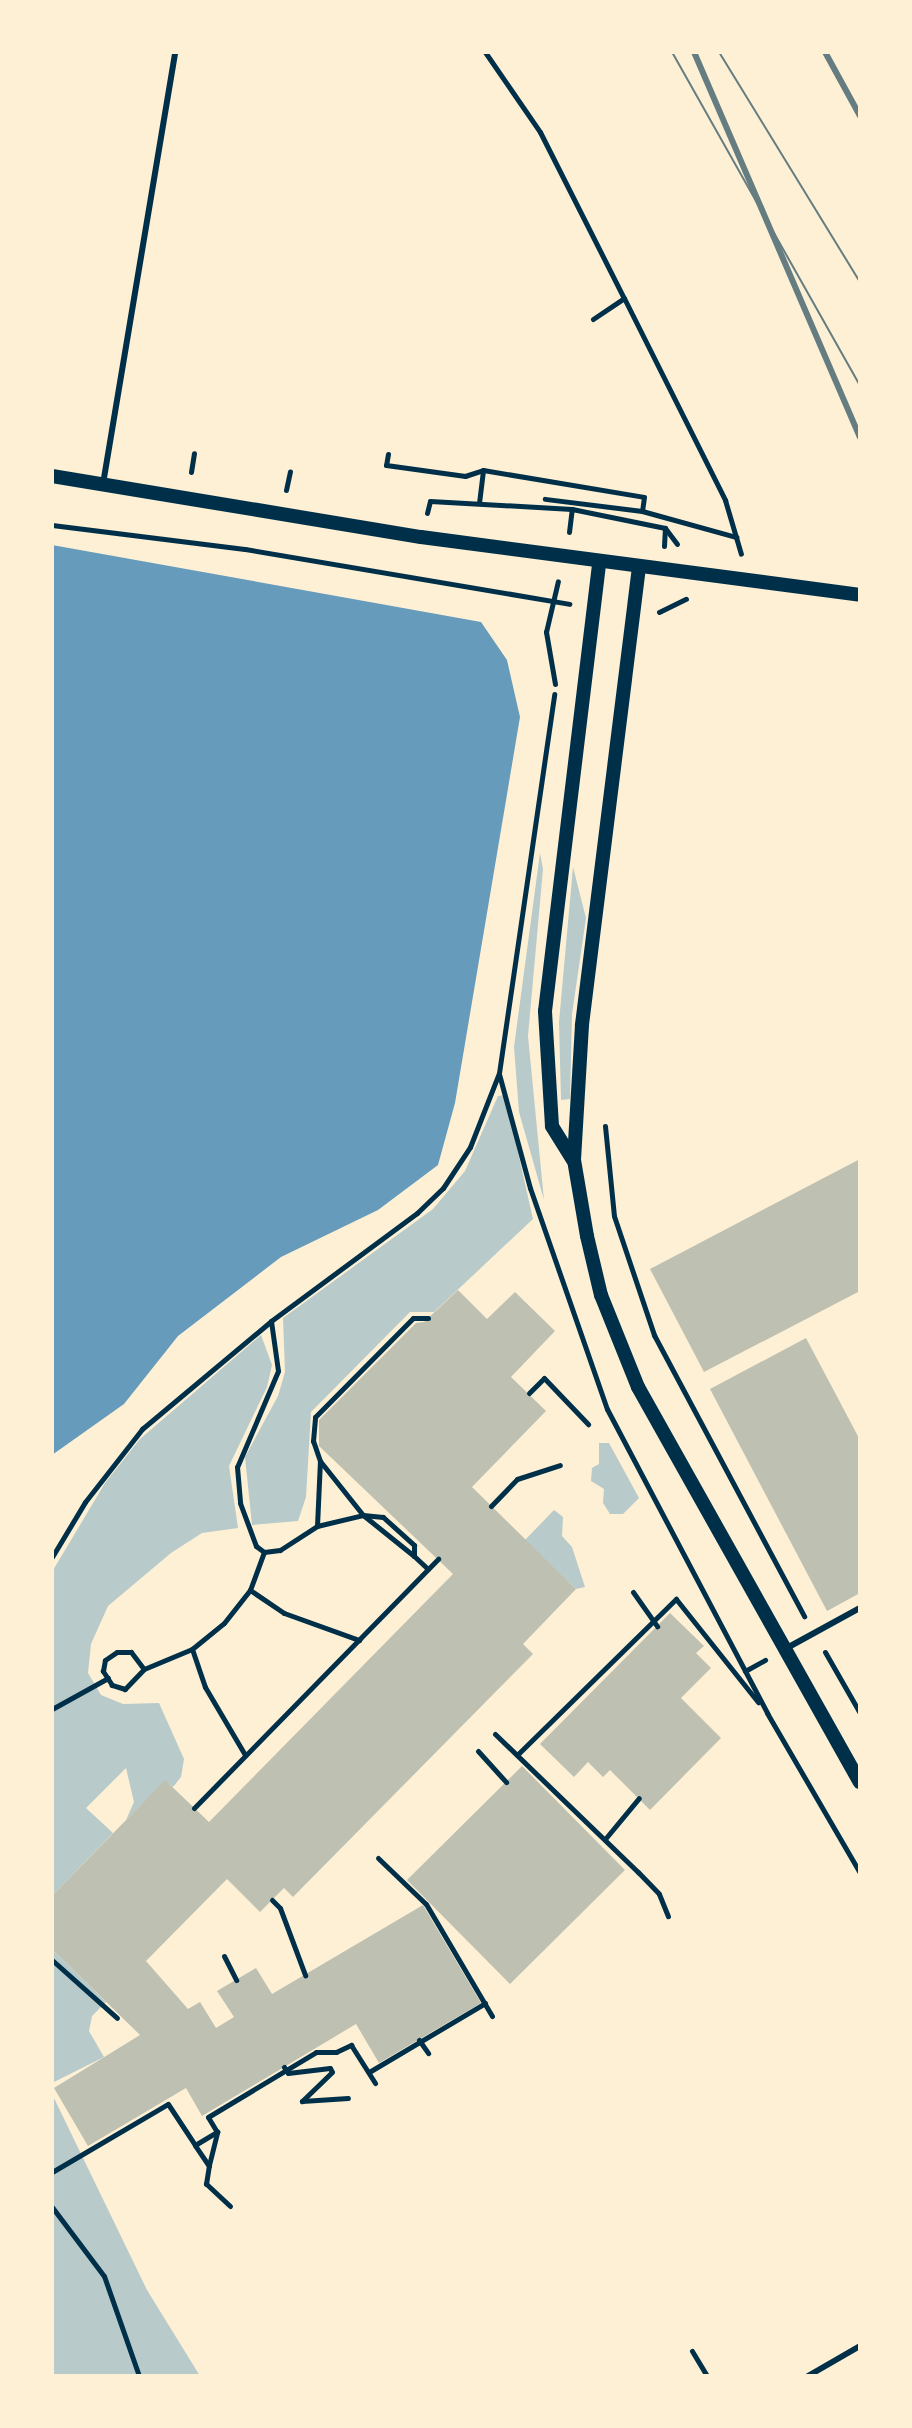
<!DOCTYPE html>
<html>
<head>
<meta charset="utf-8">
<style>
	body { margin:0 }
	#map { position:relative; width:912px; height:2428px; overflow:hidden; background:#fdf0d5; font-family:"Playfair Display",serif }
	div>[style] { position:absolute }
	.green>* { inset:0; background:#b9caca }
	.water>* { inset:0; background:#669bbc }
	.building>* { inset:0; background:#bec0b2 }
	.path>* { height:5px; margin:-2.5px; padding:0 2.5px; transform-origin:2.5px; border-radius:2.5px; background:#003049 }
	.service>* { height:6px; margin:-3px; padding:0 3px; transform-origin:3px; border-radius:3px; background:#003049 }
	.tertiary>* { height:14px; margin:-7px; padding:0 7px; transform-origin:7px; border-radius:7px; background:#003049 }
	.tram>* { height:2px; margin:-1px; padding:0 1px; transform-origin:1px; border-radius:1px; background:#657d81 }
	.rail>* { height:6px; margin:-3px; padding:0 3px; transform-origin:3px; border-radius:3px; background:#657d81 }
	span { translate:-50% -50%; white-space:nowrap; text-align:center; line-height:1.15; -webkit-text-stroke:6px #fdf0d5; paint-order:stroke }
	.frame { position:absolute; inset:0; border:54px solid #fdf0d5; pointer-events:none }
</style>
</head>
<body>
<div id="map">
	<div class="green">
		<div style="clip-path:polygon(540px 853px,543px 869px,528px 1036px,544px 1200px,519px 1112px,514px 1047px)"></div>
		<div style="clip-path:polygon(573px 867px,586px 918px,572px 1014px,570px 1099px,561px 1100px,559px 1022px)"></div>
		<div style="clip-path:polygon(505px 1095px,533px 1219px,434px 1312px,410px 1312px,311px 1412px,306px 1497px,298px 1521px,252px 1525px,245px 1457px,278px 1396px,285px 1372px,283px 1318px,433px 1209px,465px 1171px,498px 1096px)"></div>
		<div style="clip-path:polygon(261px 1335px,272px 1365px,267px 1387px,229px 1466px,238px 1528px,202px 1533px,171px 1553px,108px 1606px,91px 1644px,88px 1673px,101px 1695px,123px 1704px,159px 1703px,184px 1759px,181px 1777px,173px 1787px,165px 1781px,126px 1820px,134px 1802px,126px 1768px,86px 1808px,113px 1833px,52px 1896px,52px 1572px,105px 1483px,140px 1439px)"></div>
		<div style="clip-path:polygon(599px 1443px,609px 1443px,639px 1498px,623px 1514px,610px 1514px,603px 1503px,604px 1489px,591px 1481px,592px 1468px,599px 1464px)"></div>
		<div style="clip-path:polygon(554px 1510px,563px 1517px,562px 1536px,572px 1547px,585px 1587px,576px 1589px,525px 1540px)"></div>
		<div style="clip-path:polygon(52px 1949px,106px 2002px,92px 2016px,89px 2031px,104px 2057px,52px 2083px)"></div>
		<div style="clip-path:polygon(52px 2094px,147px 2290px,200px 2376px,52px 2376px)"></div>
	</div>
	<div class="water">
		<div style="clip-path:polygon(52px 545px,481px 622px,507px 660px,520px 717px,455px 1103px,438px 1165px,378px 1210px,281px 1257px,178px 1336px,124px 1404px,52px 1455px)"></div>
	</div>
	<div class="building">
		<div style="clip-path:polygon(860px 1159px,860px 1291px,704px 1372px,650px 1269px)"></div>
		<div style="clip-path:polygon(458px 1290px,487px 1319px,515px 1292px,555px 1331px,511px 1377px,546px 1411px,472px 1487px,576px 1589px,523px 1644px,533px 1654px,293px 1897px,284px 1888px,260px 1912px,227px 1879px,146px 1961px,188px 2009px,200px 2002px,216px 2028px,234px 2017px,217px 1991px,256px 1968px,272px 1994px,423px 1905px,481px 2003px,379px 2063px,356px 2024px,202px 2116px,186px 2088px,88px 2146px,54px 2088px,140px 2035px,52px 1949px,52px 1896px,165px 1780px,209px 1822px,453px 1574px,319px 1446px,319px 1420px,416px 1323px,424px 1322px)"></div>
		<div style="clip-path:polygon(806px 1338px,860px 1440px,860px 1593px,827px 1611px,710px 1389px)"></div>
		<div style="clip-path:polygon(670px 1613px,704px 1646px,696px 1653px,711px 1668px,681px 1698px,721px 1738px,650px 1810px,610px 1770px,603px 1777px,588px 1762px,574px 1777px,540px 1744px)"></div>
		<div style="clip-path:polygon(522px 1766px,625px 1870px,510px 1984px,407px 1880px)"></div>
	</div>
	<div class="path">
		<div style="left:485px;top:52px;width:97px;rotate:55.5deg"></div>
		<div style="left:540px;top:132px;width:186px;rotate:63.2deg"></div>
		<div style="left:624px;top:298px;width:226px;rotate:63.4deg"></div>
		<div style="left:725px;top:500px;width:56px;rotate:73.5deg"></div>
		<div style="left:593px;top:319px;width:37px;rotate:-34deg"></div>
		<div style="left:388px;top:454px;width:11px;rotate:100deg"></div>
		<div style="left:386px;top:465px;width:80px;rotate:7.9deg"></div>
		<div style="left:465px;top:476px;width:19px;rotate:-18deg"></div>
		<div style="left:483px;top:470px;width:163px;rotate:9.5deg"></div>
		<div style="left:644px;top:497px;width:14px;rotate:98deg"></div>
		<div style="left:642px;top:511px;width:98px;rotate:-172.9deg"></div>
		<div style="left:191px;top:472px;width:19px;rotate:-81deg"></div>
		<div style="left:286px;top:490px;width:19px;rotate:-78deg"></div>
		<div style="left:479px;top:503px;width:33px;rotate:-83deg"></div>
		<div style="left:642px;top:511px;width:98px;rotate:15.5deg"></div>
		<div style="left:427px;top:513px;width:12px;rotate:-76deg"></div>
		<div style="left:430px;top:501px;width:142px;rotate:3.2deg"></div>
		<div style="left:572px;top:509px;width:95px;rotate:11.5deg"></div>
		<div style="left:665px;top:528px;width:20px;rotate:53deg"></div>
		<div style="left:52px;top:525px;width:194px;rotate:7.1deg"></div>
		<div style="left:245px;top:549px;width:329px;rotate:9.6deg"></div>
		<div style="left:569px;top:532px;width:23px;rotate:-83deg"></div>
		<div style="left:664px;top:546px;width:18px;rotate:-87deg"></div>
		<div style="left:659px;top:612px;width:30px;rotate:-26deg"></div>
		<div style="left:555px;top:684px;width:53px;rotate:-99.8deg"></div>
		<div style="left:546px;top:632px;width:52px;rotate:-76.8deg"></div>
		<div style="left:499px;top:1074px;width:118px;rotate:74.8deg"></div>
		<div style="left:530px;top:1188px;width:234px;rotate:70.8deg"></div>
		<div style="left:607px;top:1409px;width:344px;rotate:62.2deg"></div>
		<div style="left:767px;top:1713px;width:185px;rotate:59.8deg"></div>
		<div style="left:605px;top:1126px;width:90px;rotate:84.3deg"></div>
		<div style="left:614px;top:1216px;width:126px;rotate:71.4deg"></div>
		<div style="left:654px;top:1335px;width:319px;rotate:61.9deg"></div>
		<div style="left:271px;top:1321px;width:50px;rotate:82deg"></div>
		<div style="left:278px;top:1371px;width:104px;rotate:113.1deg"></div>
		<div style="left:237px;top:1467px;width:36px;rotate:85deg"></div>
		<div style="left:240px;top:1503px;width:46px;rotate:69.6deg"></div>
		<div style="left:256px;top:1546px;width:10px;rotate:37deg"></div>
		<div style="left:264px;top:1552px;width:16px;rotate:-7deg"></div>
		<div style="left:280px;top:1550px;width:44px;rotate:-33deg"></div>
		<div style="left:317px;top:1526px;width:47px;rotate:-13.4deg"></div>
		<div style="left:363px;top:1515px;width:20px;rotate:6deg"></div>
		<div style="left:383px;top:1517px;width:42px;rotate:42.1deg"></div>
		<div style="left:414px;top:1545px;width:11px;rotate:90deg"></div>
		<div style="left:414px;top:1556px;width:19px;rotate:43deg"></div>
		<div style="left:529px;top:1393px;width:21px;rotate:-45deg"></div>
		<div style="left:544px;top:1378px;width:64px;rotate:46.3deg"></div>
		<div style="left:320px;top:1461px;width:21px;rotate:-109deg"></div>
		<div style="left:313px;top:1441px;width:24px;rotate:-85deg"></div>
		<div style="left:315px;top:1417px;width:139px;rotate:-45.3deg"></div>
		<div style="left:413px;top:1318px;width:15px"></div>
		<div style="left:491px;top:1506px;width:37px;rotate:-46deg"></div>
		<div style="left:517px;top:1479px;width:45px;rotate:-18deg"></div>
		<div style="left:317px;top:1526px;width:65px;rotate:-87.4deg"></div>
		<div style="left:320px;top:1461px;width:69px;rotate:51.5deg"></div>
		<div style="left:363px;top:1515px;width:65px;rotate:38.8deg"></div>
		<div style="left:52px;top:1557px;width:64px;rotate:-59deg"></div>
		<div style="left:85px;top:1502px;width:93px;rotate:-52deg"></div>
		<div style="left:142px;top:1429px;width:168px;rotate:-39.9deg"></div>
		<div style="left:271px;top:1321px;width:182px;rotate:-36.5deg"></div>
		<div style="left:417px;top:1213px;width:36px;rotate:-44deg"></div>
		<div style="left:443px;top:1188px;width:49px;rotate:-56.6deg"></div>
		<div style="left:470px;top:1147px;width:79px;rotate:-68.6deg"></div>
		<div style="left:499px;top:1073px;width:383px;rotate:-81.7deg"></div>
		<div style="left:250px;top:1590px;width:41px;rotate:34.1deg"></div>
		<div style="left:284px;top:1613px;width:80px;rotate:19.8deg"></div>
		<div style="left:633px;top:1592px;width:42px;rotate:54.8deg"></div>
		<div style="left:192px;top:1649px;width:40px;rotate:71.1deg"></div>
		<div style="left:205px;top:1687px;width:79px;rotate:59.5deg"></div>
		<div style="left:825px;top:1652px;width:70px;rotate:60.2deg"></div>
		<div style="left:144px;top:1669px;width:28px;rotate:134deg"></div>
		<div style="left:125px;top:1689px;width:14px;rotate:-163deg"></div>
		<div style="left:112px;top:1685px;width:17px;rotate:-123deg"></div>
		<div style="left:103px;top:1671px;width:11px;rotate:-80deg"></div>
		<div style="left:105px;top:1660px;width:14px;rotate:-34deg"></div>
		<div style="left:117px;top:1652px;width:14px"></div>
		<div style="left:131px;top:1652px;width:21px;rotate:53deg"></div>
		<div style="left:144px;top:1669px;width:52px;rotate:-22.6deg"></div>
		<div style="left:192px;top:1649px;width:41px;rotate:-39.1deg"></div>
		<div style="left:224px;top:1623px;width:42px;rotate:-51.8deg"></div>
		<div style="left:250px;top:1590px;width:40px;rotate:-69.8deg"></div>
		<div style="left:745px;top:1671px;width:23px;rotate:-29deg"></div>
		<div style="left:52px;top:1709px;width:64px;rotate:-29deg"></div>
		<div style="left:495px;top:1734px;width:199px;rotate:44deg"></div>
		<div style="left:638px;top:1872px;width:30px;rotate:46deg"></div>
		<div style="left:659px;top:1894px;width:24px;rotate:68deg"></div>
		<div style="left:478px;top:1751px;width:42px;rotate:47.9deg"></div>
		<div style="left:517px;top:1755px;width:223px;rotate:-44.5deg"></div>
		<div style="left:676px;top:1599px;width:132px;rotate:51.5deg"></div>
		<div style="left:194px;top:1808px;width:349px;rotate:-45.6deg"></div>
		<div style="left:605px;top:1839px;width:53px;rotate:-50.3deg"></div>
		<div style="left:378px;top:1858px;width:66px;rotate:43.8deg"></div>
		<div style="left:426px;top:1904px;width:130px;rotate:59.5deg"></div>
		<div style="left:272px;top:1900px;width:11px;rotate:45deg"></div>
		<div style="left:280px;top:1908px;width:72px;rotate:69.5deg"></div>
		<div style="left:224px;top:1956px;width:27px;rotate:63deg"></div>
		<div style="left:52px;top:1960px;width:87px;rotate:41.7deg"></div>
		<div style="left:419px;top:2040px;width:16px;rotate:55deg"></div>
		<div style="left:284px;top:2067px;width:7px;rotate:56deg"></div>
		<div style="left:288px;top:2073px;width:42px;rotate:-6.8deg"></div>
		<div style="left:330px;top:2068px;width:4px;rotate:63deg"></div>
		<div style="left:332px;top:2072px;width:42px;rotate:136deg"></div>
		<div style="left:302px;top:2101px;width:46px;rotate:-3.7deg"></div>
		<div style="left:369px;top:2072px;width:135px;rotate:-30.7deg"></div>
		<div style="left:209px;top:2165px;width:34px;rotate:-76deg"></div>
		<div style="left:52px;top:2172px;width:134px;rotate:-30.4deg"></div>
		<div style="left:168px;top:2104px;width:49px;rotate:56.6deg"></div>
		<div style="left:230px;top:2206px;width:33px;rotate:-137deg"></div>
		<div style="left:206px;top:2184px;width:18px;rotate:-81deg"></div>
		<div style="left:209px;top:2166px;width:25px;rotate:-124deg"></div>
		<div style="left:195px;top:2145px;width:26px;rotate:-31deg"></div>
		<div style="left:217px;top:2132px;width:17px;rotate:-121deg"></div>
		<div style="left:208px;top:2117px;width:126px;rotate:-31deg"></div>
		<div style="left:316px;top:2052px;width:20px"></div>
		<div style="left:336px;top:2052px;width:17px;rotate:-25deg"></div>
		<div style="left:351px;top:2045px;width:45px;rotate:57.7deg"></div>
		<div style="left:52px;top:2207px;width:86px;rotate:53deg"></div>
		<div style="left:104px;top:2276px;width:106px;rotate:70.7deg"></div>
		<div style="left:692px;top:2351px;width:29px;rotate:59deg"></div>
	</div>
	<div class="service">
		<div style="left:103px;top:484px;width:438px;rotate:-80.5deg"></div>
		<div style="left:785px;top:1649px;width:85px;rotate:-28.7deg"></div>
		<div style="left:808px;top:2376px;width:60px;rotate:-30deg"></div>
	</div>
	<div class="tertiary">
		<div style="left:52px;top:476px;width:374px;rotate:9.4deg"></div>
		<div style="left:421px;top:537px;width:443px;rotate:7.5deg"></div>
		<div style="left:639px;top:567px;width:462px;rotate:97.1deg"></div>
		<div style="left:582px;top:1025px;width:135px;rotate:93.4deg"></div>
		<div style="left:574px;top:1160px;width:77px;rotate:80.3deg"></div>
		<div style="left:587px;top:1236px;width:61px;rotate:76.7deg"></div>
		<div style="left:601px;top:1295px;width:99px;rotate:68.1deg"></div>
		<div style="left:638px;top:1387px;width:453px;rotate:60.7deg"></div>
		<div style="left:573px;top:1160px;width:40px;rotate:-122deg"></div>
		<div style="left:552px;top:1126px;width:115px;rotate:-93.5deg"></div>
		<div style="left:545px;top:1011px;width:452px;rotate:-83.1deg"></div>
	</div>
	<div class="tram">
		<div style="left:672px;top:52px;width:382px;rotate:60.6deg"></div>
		<div style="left:719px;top:52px;width:270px;rotate:58.5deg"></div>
	</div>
	<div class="rail">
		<div style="left:694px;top:52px;width:419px;rotate:66.7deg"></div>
		<div style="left:825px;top:52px;width:73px;rotate:61.3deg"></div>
	</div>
	<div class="frame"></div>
</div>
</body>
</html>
